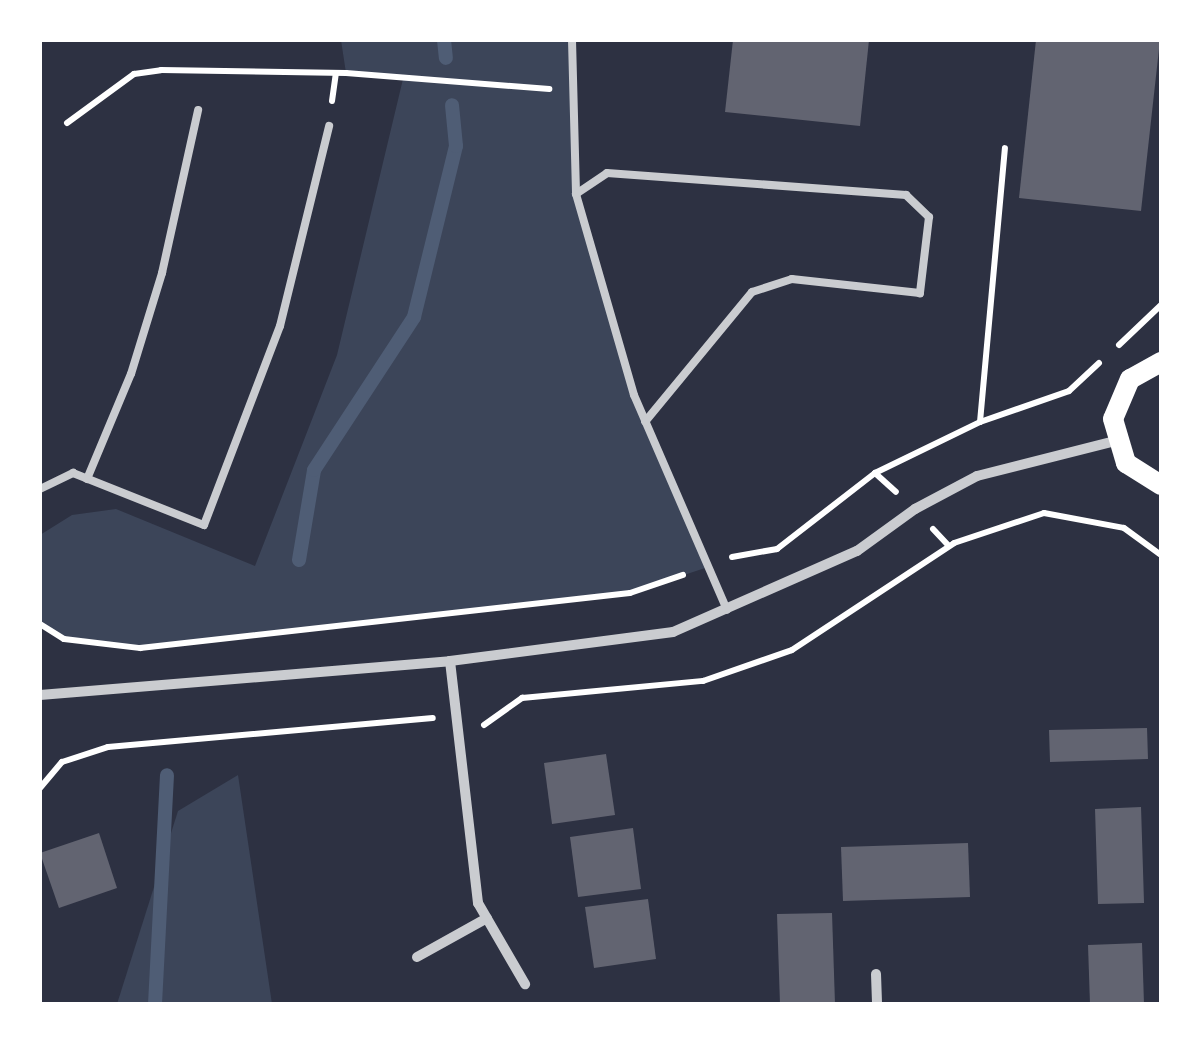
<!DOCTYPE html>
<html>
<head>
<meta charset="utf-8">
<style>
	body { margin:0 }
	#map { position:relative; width:1201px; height:1044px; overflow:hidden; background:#2d3142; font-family:"DM Sans",sans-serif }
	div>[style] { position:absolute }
	.green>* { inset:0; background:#3c4559 }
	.stream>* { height:14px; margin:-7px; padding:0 7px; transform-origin:7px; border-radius:7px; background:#4f5d75 }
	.building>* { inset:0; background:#626471 }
	.path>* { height:6px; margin:-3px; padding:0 3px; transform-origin:3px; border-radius:3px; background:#fff }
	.service>* { height:8px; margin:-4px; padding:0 4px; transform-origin:4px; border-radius:4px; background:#caccd0 }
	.minor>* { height:10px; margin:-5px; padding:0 5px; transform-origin:5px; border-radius:5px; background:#caccd0 }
	.secondary>* { height:20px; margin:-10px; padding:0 10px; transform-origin:10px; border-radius:10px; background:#fff }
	span { translate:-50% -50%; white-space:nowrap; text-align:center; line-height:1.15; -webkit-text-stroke:9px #fff; paint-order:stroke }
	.frame { position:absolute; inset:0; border:42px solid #fff; pointer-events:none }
</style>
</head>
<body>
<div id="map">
	<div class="green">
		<div style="clip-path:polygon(341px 40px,572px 40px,576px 194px,634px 395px,708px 567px,630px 593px,140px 648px,64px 639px,40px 624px,40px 535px,72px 515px,116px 509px,255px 566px,337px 355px,403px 79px,346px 73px)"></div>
		<div style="clip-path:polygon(238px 775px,272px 1004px,117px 1004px,178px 811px)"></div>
	</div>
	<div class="stream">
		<div style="left:444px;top:40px;width:18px;rotate:84deg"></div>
		<div style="left:299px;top:560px;width:91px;rotate:-80.5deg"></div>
		<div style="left:314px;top:470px;width:183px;rotate:-56.8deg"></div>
		<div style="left:414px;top:317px;width:176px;rotate:-76.2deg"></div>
		<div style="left:456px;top:146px;width:41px;rotate:-95.6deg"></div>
		<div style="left:155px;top:1004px;width:229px;rotate:-87deg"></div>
	</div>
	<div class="building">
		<div style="clip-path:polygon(733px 40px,869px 40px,860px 126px,725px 112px)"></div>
		<div style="clip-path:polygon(1036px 40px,1160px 40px,1141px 211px,1019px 198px)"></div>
		<div style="clip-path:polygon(1147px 728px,1148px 759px,1050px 762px,1049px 730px)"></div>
		<div style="clip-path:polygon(606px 754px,615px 815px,552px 824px,544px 763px)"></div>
		<div style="clip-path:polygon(1141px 807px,1144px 903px,1098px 904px,1095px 809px)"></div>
		<div style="clip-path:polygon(633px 828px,641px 889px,578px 897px,570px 837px)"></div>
		<div style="clip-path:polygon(99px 833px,117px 888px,59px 908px,40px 853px)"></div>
		<div style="clip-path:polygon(968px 843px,970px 897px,843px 901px,841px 847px)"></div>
		<div style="clip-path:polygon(648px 899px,656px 959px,594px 968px,585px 907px)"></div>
		<div style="clip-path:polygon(832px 913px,835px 1004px,780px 1004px,777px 914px)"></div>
		<div style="clip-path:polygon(1142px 943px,1144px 1004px,1090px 1004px,1088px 945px)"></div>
	</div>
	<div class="path">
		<div style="left:332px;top:101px;width:28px;rotate:-82deg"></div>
		<div style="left:67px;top:123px;width:83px;rotate:-36.2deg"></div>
		<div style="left:134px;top:74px;width:27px;rotate:-8deg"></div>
		<div style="left:161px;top:70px;width:185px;rotate:0.9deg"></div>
		<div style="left:346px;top:73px;width:204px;rotate:4.5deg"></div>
		<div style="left:1119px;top:345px;width:58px;rotate:-43.6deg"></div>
		<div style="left:980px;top:422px;width:275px;rotate:-84.8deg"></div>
		<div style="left:875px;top:473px;width:28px;rotate:42deg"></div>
		<div style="left:933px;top:529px;width:23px;rotate:47deg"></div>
		<div style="left:732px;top:557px;width:46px;rotate:-10.1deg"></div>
		<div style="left:777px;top:549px;width:124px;rotate:-37.8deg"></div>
		<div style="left:875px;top:473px;width:117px;rotate:-25.9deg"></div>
		<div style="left:980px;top:422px;width:94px;rotate:-19.2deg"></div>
		<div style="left:1069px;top:391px;width:41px;rotate:-43deg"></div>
		<div style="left:40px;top:624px;width:28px;rotate:32deg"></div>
		<div style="left:64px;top:639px;width:77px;rotate:6.8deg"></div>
		<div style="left:140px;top:648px;width:493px;rotate:-6.4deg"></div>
		<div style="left:630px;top:593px;width:56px;rotate:-18.8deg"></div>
		<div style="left:484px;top:725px;width:47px;rotate:-35.4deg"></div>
		<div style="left:522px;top:698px;width:182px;rotate:-5.4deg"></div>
		<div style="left:703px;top:681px;width:94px;rotate:-19.2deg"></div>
		<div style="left:792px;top:650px;width:194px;rotate:-33.4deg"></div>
		<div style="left:954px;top:543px;width:95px;rotate:-18.4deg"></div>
		<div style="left:1044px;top:513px;width:81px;rotate:10.6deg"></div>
		<div style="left:1124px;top:528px;width:46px;rotate:36.1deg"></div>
		<div style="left:40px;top:788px;width:34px;rotate:-50deg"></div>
		<div style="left:62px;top:762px;width:48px;rotate:-18.1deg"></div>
		<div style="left:108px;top:747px;width:326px;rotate:-5.1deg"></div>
	</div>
	<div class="service">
		<div style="left:572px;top:40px;width:154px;rotate:88.5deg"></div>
		<div style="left:576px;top:194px;width:209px;rotate:73.9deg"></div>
		<div style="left:634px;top:395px;width:234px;rotate:66.6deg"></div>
		<div style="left:576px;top:194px;width:37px;rotate:-34deg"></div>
		<div style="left:607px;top:173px;width:300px;rotate:4.2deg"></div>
		<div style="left:906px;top:195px;width:32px;rotate:44deg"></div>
		<div style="left:929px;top:217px;width:77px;rotate:96.8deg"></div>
		<div style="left:920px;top:293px;width:129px;rotate:-173.8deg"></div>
		<div style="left:792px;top:279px;width:42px;rotate:162deg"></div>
		<div style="left:752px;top:292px;width:168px;rotate:129.5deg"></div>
		<div style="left:87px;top:479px;width:114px;rotate:-67.3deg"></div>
		<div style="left:131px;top:374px;width:106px;rotate:-72.9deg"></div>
		<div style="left:162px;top:273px;width:167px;rotate:-77.5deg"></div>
		<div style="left:40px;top:489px;width:37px;rotate:-26deg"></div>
		<div style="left:73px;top:473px;width:141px;rotate:21.7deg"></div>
		<div style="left:204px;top:525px;width:213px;rotate:-69.1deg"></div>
		<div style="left:280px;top:326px;width:206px;rotate:-76.2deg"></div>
	</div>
	<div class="minor">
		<div style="left:450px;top:661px;width:244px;rotate:83.4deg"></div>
		<div style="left:478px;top:903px;width:94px;rotate:59.9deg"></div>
		<div style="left:40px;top:695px;width:411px;rotate:-4.7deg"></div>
		<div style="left:450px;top:661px;width:225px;rotate:-7.4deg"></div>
		<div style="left:673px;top:632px;width:201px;rotate:-23.8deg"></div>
		<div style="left:857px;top:551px;width:72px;rotate:-35.9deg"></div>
		<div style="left:915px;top:509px;width:70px;rotate:-28deg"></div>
		<div style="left:977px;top:476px;width:142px;rotate:-14.2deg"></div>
		<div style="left:417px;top:957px;width:80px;rotate:-29.1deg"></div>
		<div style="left:876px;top:974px;width:30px;rotate:88deg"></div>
	</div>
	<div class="secondary">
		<div style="left:1161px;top:362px;width:35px;rotate:151deg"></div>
		<div style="left:1130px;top:379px;width:43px;rotate:113deg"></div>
		<div style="left:1113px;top:419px;width:46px;rotate:73.5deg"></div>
		<div style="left:1126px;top:463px;width:41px;rotate:32.2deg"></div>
	</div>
	<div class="frame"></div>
</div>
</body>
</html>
